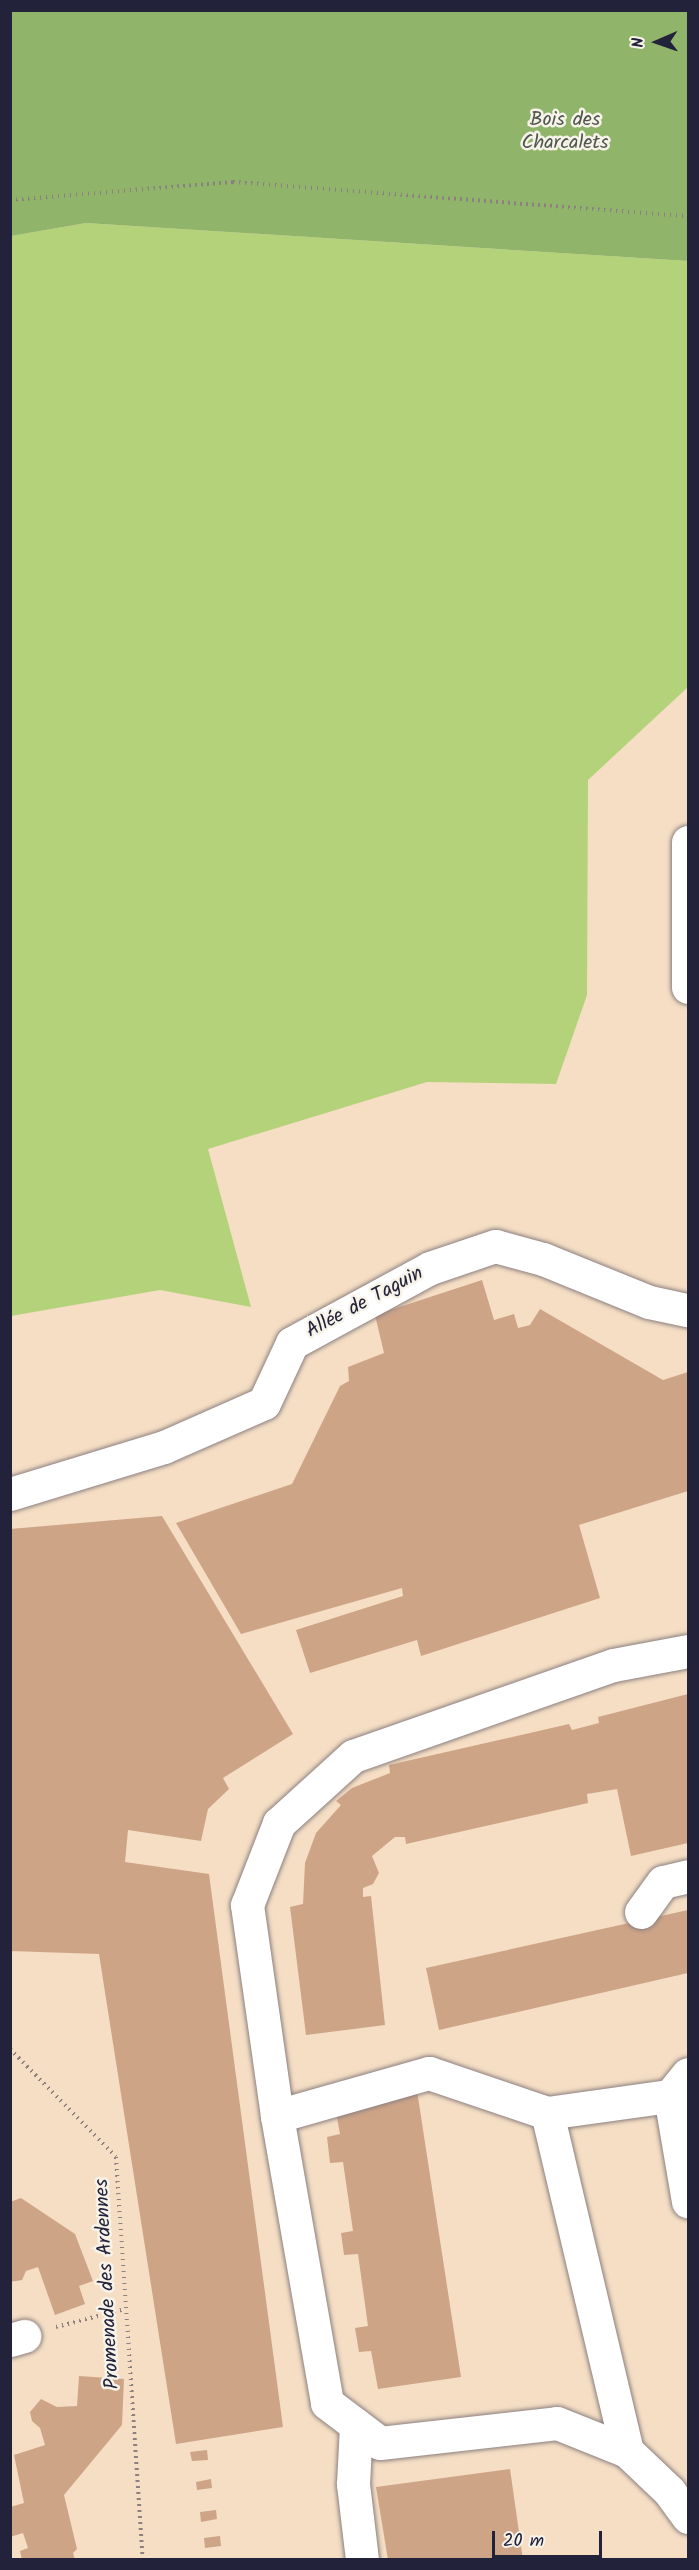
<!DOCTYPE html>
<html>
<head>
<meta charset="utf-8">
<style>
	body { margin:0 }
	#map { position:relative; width:699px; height:2570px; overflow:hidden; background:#f5dec4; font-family:Kalam,sans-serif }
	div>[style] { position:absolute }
	.green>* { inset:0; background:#b4d27a }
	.forest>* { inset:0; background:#8fb46a }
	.building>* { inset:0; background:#cea487 }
	.path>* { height:4px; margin-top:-2px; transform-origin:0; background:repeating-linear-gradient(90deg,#8c8080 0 1.5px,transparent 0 6px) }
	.roads { filter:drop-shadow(0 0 2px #8c8080) drop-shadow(0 0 2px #8c8080) }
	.minor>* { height:33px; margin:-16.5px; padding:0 16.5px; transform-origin:16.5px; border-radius:16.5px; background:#fff }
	span { translate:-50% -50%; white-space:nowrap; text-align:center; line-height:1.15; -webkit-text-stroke:5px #f7f3e8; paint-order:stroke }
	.park-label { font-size:20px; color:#4e574e }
	.street-label { font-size:20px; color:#22223b }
	.frame { position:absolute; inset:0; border:12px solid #22223b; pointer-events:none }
	.north { position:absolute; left:627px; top:12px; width:60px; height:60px; -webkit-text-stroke:4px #f7f3e8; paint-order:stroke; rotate:268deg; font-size:16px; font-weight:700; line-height:24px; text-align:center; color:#22223b }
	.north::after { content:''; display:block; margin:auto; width:21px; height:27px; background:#22223b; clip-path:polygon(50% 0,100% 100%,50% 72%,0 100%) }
	.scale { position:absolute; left:492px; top:2531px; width:110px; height:27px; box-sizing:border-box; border:3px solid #22223b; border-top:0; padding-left:8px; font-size:18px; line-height:21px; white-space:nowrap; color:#22223b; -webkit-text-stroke:4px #f7f3e8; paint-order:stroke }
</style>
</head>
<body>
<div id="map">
	<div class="green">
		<div style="clip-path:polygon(86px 223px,688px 261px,688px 687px,588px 780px,587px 995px,556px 1084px,427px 1082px,208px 1149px,251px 1307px,160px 1290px,11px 1316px,11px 236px)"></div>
	</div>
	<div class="forest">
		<div style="clip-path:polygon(11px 10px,688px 11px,688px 261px,86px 223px,11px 236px)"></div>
	</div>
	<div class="building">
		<div style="clip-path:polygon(482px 1280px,494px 1320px,514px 1314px,518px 1328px,530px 1325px,540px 1309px,663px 1380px,688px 1372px,688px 1491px,579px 1525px,600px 1598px,421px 1656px,417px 1640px,310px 1673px,296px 1630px,403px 1596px,402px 1588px,241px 1634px,176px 1523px,292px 1484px,340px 1386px,349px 1381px,348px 1367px,384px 1353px,375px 1315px)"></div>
		<div style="clip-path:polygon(162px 1516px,293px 1734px,223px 1778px,229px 1789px,208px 1809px,201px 1841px,128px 1830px,125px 1862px,209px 1874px,283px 2427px,176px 2444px,99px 1954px,10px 1951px,10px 1529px)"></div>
		<div style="clip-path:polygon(688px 1694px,688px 1843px,631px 1856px,617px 1789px,587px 1794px,588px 1803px,406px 1844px,405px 1837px,395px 1837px,372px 1856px,379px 1873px,373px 1884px,363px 1888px,363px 1897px,371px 1896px,385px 2025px,306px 2035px,290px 1907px,303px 1904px,305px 1863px,316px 1833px,341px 1805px,336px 1801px,352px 1788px,390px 1773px,389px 1765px,569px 1724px,572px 1730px,599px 1723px,598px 1717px)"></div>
		<div style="clip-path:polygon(688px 1910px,688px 1973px,439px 2030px,426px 1968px)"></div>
		<div style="clip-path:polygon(416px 2084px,461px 2377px,378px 2389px,371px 2351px,359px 2352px,355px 2328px,368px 2326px,358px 2254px,344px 2255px,341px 2233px,353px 2231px,343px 2162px,330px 2163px,327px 2137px,340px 2134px,333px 2096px)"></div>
		<div style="clip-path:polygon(21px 2198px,75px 2234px,93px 2281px,79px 2286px,85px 2304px,55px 2315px,38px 2267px,26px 2271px,22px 2280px,10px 2282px,10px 2202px)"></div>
		<div style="clip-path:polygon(79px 2376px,124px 2379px,122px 2425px,64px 2495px,77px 2549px,73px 2553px,75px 2560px,22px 2560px,20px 2551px,28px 2548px,23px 2533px,10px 2537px,10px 2507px,24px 2503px,14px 2455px,45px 2445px,40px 2428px,32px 2421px,30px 2412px,41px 2399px,57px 2407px,77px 2406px)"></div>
		<div style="clip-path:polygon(207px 2450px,208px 2460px,192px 2461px,190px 2452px)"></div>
		<div style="clip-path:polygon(510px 2469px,523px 2560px,388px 2560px,376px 2487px)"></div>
		<div style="clip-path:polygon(211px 2479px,212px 2488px,197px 2490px,196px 2482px)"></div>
		<div style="clip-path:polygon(216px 2510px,217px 2519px,201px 2522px,200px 2512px)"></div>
		<div style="clip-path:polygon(220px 2536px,221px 2546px,205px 2548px,204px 2538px)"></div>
	</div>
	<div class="path">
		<div style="left:10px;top:200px;width:224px;rotate:-4.6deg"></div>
		<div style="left:233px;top:182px;width:456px;rotate:4.3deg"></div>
		<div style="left:10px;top:2049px;width:151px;rotate:45.5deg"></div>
		<div style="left:116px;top:2157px;width:404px;rotate:86.2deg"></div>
		<div style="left:56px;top:2327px;width:71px;rotate:-14.6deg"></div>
	</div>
	<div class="roads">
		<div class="minor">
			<div style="left:688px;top:842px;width:145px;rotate:90deg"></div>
			<div style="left:10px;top:1494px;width:161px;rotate:-17deg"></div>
			<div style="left:164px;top:1447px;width:109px;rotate:-23.7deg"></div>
			<div style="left:264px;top:1403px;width:66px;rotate:-65deg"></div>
			<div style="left:292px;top:1343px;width:157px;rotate:-28.5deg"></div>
			<div style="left:430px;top:1268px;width:69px;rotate:-18.7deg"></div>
			<div style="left:495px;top:1246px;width:50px;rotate:15.2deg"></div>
			<div style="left:543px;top:1259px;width:114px;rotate:22.1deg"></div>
			<div style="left:649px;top:1302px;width:40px;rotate:12deg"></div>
			<div style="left:688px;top:1651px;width:76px;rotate:169.4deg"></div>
			<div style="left:613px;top:1665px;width:275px;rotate:160.7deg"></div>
			<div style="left:353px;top:1756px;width:100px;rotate:137.8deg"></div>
			<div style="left:279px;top:1823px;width:88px;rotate:111.3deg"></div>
			<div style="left:247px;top:1905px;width:213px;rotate:81.9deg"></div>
			<div style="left:277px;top:2116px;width:291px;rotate:80.1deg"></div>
			<div style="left:327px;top:2403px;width:66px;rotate:37deg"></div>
			<div style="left:380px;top:2443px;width:178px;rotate:-6.4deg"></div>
			<div style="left:557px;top:2423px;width:75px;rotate:21.8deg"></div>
			<div style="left:627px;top:2451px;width:58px;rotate:43.6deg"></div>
			<div style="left:669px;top:2491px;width:32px;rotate:54deg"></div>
			<div style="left:641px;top:1912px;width:37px;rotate:-54deg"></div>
			<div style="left:663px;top:1882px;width:26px;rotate:-13deg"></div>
			<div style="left:670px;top:2096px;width:107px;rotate:80.3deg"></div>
			<div style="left:277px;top:2116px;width:158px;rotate:-15.8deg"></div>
			<div style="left:429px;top:2073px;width:125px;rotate:18.7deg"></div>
			<div style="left:10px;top:2340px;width:15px;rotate:-16deg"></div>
			<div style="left:356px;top:2425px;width:59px;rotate:92.9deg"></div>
			<div style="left:353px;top:2484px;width:77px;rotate:83.2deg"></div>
			<div style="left:627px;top:2451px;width:347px;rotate:-103.3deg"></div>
			<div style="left:547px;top:2113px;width:124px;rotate:-7.9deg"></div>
			<div style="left:670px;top:2096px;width:28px;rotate:-51deg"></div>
		</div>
	</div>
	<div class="park-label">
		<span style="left:565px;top:132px">Bois des<br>Charcalets</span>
	</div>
	<div class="street-label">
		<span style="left:365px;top:1303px;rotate:-28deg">Allée de Taguin</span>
		<span style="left:108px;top:2284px;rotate:-93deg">Promenade des Ardennes</span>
	</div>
	<div class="frame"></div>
	<div class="north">N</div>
	<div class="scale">20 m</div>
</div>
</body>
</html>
